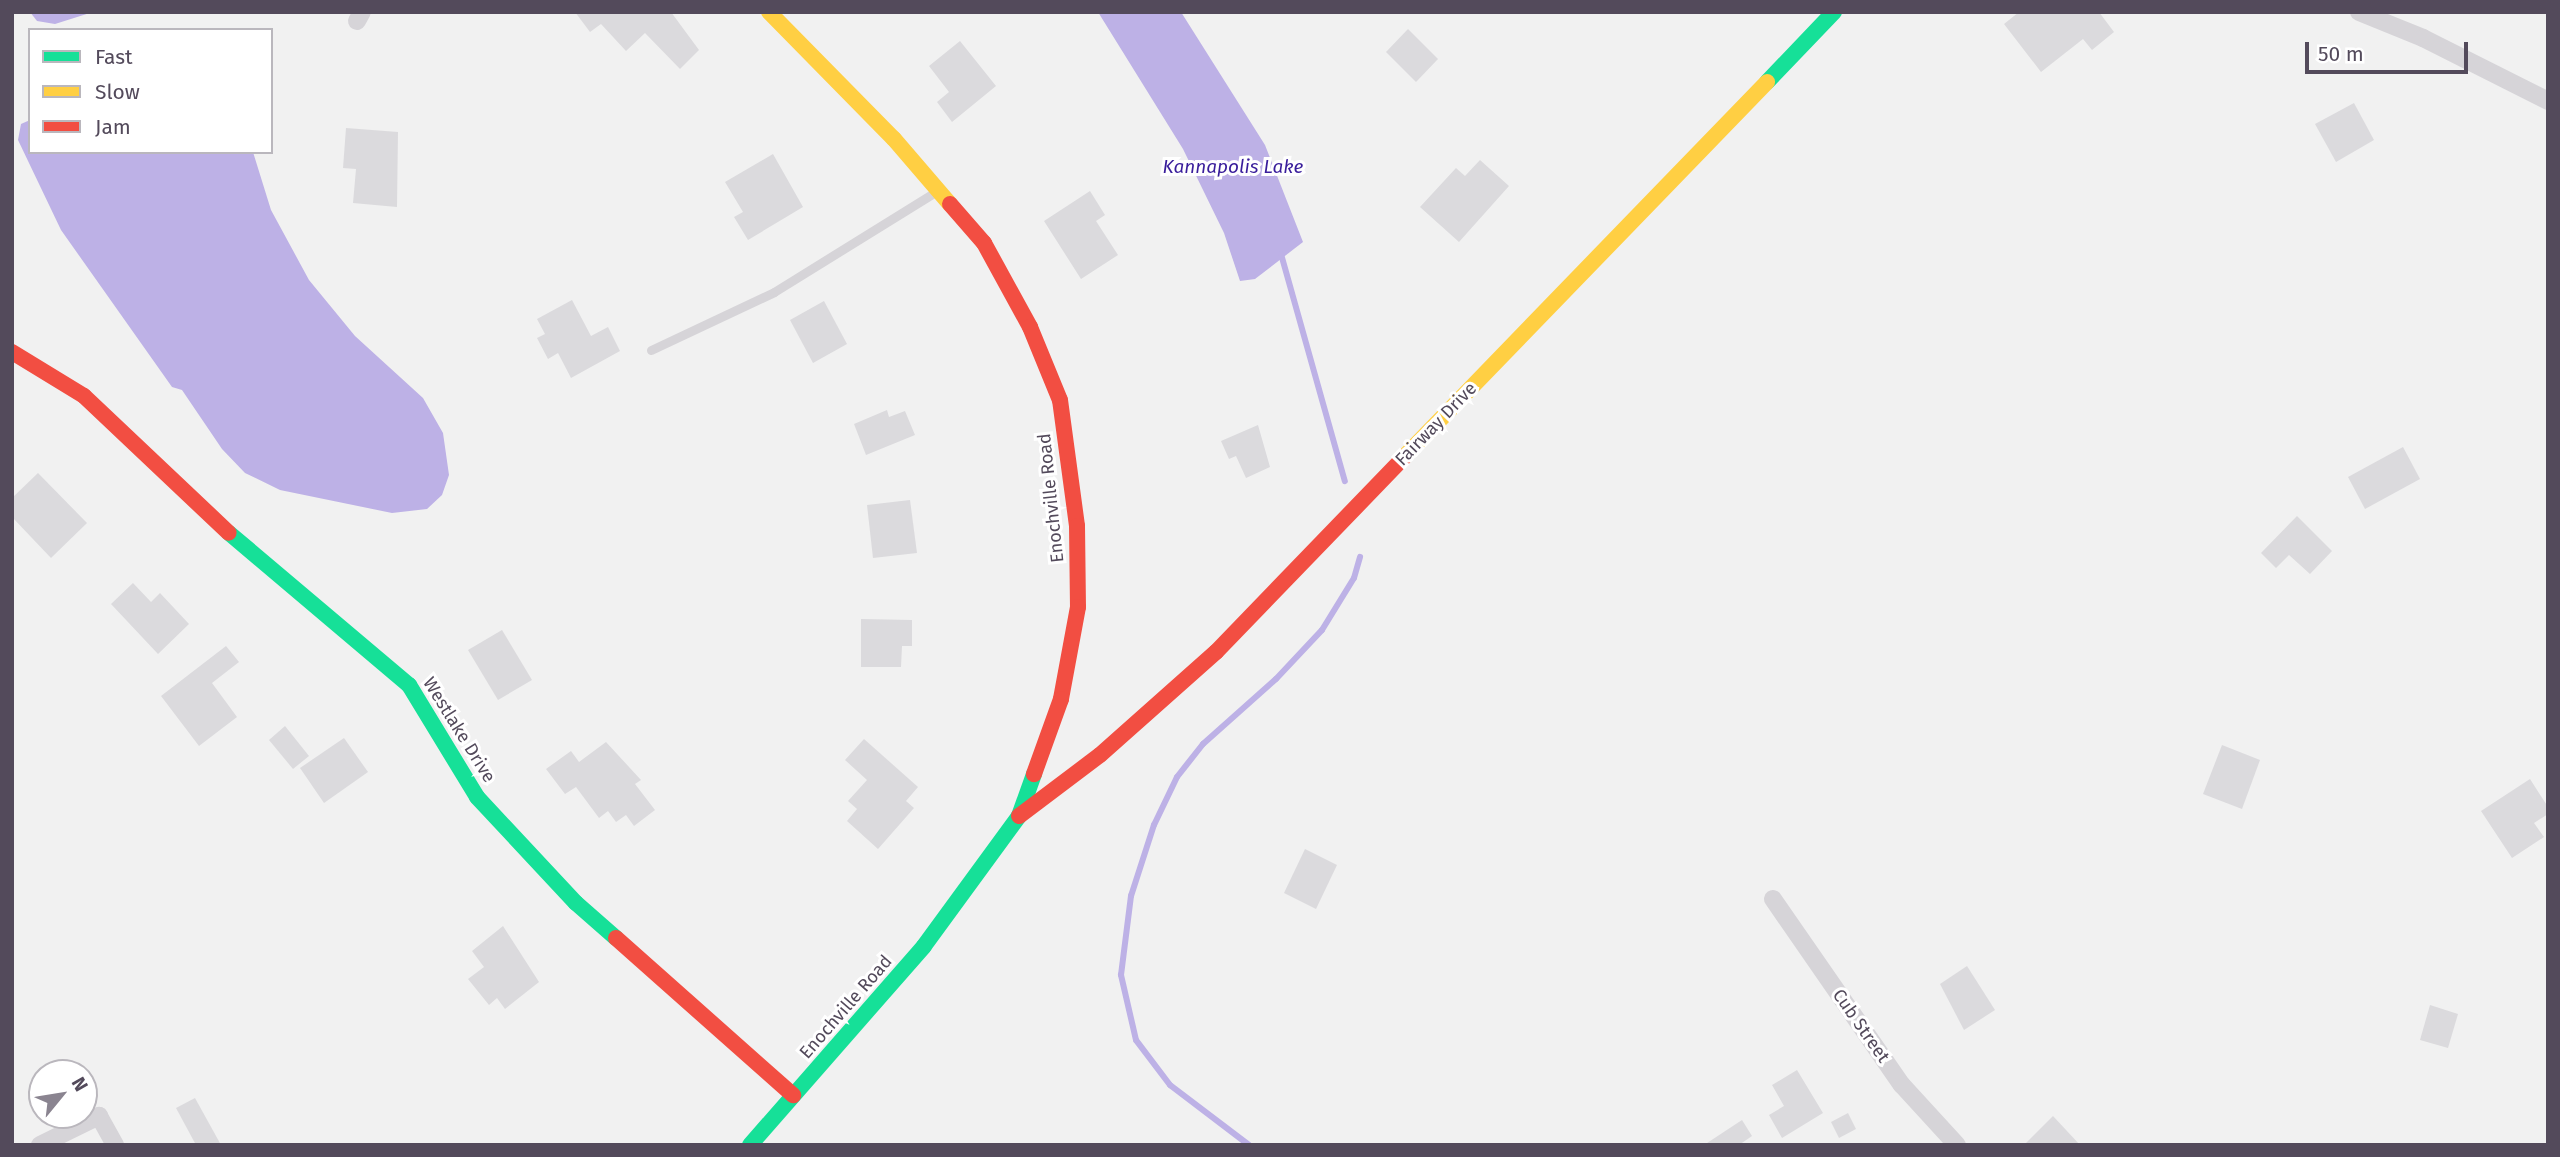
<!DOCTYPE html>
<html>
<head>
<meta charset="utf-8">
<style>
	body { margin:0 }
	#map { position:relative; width:2560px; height:1157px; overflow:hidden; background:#f1f1f1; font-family:"Fira Sans",sans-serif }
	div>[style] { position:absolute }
	.water>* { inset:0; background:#bdb1e6 }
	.stream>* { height:6px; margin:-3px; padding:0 3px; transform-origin:3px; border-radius:3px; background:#bdb1e6 }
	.building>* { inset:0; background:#dbdadd }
	.lane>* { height:9px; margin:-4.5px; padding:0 4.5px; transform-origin:4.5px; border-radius:4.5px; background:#d6d4d8 }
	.street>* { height:18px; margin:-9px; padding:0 9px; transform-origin:9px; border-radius:9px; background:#d6d4d8 }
	.fast>* { height:16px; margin:-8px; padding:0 8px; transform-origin:8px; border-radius:8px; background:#16e098 }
	.slow>* { height:16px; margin:-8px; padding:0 8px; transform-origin:8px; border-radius:8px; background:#ffcf43 }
	.jam>* { height:16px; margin:-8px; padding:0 8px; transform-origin:8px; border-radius:8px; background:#f24e42 }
	span { translate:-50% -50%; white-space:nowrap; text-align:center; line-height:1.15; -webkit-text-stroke:6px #fff; paint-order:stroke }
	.street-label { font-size:18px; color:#534a5b }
	.water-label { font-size:19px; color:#391d9b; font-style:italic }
	.frame { position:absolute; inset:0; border:14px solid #534a5b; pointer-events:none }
	.legend { position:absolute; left:28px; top:28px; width:245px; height:126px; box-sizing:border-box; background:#fff; border:2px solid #bab7bd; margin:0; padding:9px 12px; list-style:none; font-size:21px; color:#534a5b }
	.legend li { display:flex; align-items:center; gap:14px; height:35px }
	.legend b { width:35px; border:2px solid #bab7bd }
	.north { position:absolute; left:28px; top:1059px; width:70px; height:70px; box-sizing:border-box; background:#fff; border:2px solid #bab7bd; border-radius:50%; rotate:60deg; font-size:19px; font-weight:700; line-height:28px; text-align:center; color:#534a5b }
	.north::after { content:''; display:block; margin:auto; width:24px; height:32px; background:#8a8490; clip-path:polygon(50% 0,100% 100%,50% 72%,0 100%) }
	.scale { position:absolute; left:2305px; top:42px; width:163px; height:32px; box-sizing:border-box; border:4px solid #534a5b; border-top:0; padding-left:9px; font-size:21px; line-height:24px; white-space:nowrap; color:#534a5b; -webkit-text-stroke:5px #fff; paint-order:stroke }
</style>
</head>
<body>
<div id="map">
	<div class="water">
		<div style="clip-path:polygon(30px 12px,93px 12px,55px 24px,37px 21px)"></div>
		<div style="clip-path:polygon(1098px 12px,1181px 12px,1265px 145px,1303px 242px,1255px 279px,1240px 281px,1224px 233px,1183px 149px)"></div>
		<div style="clip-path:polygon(30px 120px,30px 152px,253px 152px,271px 210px,309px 280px,355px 336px,423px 398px,443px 433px,449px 475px,442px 495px,427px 509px,392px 513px,280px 490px,245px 473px,222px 449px,182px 390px,172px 387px,61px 230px,18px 140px,21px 124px)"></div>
	</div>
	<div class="stream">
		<div style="left:1281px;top:254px;width:236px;rotate:74.3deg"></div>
		<div style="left:1249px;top:1145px;width:99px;rotate:-142.8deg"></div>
		<div style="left:1170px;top:1085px;width:56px;rotate:-127.1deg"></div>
		<div style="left:1136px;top:1040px;width:67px;rotate:-103deg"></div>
		<div style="left:1121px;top:975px;width:80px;rotate:-82.8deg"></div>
		<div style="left:1131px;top:896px;width:75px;rotate:-72.1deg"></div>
		<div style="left:1154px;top:825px;width:53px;rotate:-64.4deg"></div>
		<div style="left:1177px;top:777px;width:42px;rotate:-51.8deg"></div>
		<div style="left:1203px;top:744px;width:98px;rotate:-41.7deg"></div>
		<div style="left:1276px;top:679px;width:67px;rotate:-46.8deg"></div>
		<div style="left:1322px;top:630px;width:61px;rotate:-58.4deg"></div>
		<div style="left:1354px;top:578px;width:22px;rotate:-74deg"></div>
	</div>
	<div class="building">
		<div style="clip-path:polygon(575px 12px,671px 12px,699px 50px,680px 69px,645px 33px,626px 51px,601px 24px,590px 32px)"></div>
		<div style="clip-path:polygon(2019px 12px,2099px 12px,2114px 32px,2092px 50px,2083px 39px,2041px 72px,2004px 24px)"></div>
		<div style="clip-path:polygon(1408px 29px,1438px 59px,1416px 82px,1386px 52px)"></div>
		<div style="clip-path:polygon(960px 41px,996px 86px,952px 122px,937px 102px,949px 92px,929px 66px)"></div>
		<div style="clip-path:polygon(2354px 103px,2374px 140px,2336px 162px,2315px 124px)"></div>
		<div style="clip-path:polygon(346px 128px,398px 132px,397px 207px,353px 203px,356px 169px,343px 168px)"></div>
		<div style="clip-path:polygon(773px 154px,803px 207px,748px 240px,734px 217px,743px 212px,725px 182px)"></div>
		<div style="clip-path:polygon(1480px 160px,1509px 186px,1459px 242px,1420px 207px,1456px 168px,1465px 176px)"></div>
		<div style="clip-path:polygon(1090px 191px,1105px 215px,1096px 221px,1118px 255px,1081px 279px,1044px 221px)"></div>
		<div style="clip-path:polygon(572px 300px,591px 336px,608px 327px,620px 351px,571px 378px,558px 353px,548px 359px,537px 338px,545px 334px,537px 319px)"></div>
		<div style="clip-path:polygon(824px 301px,847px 344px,813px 363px,790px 320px)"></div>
		<div style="clip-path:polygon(887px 410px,889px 417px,905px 411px,915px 435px,866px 455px,854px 424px)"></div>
		<div style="clip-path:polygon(1258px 425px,1270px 467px,1246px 478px,1236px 456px,1229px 459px,1221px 441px)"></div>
		<div style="clip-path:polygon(2403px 447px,2420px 479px,2365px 509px,2348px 477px)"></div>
		<div style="clip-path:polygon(38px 473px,87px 523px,51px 558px,12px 517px,12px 498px)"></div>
		<div style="clip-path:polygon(910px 500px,917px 553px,873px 558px,867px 505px)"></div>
		<div style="clip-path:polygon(2297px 516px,2332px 551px,2310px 574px,2289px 555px,2276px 568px,2261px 553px)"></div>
		<div style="clip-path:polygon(133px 583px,151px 602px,160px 593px,189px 624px,158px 654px,111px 604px)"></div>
		<div style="clip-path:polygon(861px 619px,912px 620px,912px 646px,902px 646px,901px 667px,861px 667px)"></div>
		<div style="clip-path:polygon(502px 630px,532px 680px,498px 700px,468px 650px)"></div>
		<div style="clip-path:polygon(226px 646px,239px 662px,212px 683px,237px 717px,199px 746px,161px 696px)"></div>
		<div style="clip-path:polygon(285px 726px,309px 756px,293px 769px,269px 740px)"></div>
		<div style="clip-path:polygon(344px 738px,368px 772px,324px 803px,300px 768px)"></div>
		<div style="clip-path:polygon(864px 739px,918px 787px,906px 801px,914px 808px,878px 849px,847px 821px,857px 809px,848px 801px,867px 780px,845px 760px)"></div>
		<div style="clip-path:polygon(606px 742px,641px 780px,635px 784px,655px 810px,634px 826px,626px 815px,616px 822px,608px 811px,599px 818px,576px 787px,565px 794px,546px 769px,571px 751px,579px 762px)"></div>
		<div style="clip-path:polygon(2222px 745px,2260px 760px,2242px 809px,2203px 794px)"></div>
		<div style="clip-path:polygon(2530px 779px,2548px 807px,2548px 814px,2534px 823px,2544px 837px,2512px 858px,2481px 811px)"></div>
		<div style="clip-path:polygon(1305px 849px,1337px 865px,1316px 909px,1284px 893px)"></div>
		<div style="clip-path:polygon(503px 926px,539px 982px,505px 1009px,497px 998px,489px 1005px,468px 979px,484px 967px,472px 951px)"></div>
		<div style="clip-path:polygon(1967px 966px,1995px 1010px,1964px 1030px,1940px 984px)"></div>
		<div style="clip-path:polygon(2430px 1005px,2458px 1014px,2448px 1048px,2420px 1040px)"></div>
		<div style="clip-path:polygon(1797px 1070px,1823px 1113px,1782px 1138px,1769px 1115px,1784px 1106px,1772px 1085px)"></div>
		<div style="clip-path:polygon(195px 1098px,221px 1145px,196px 1145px,176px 1108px)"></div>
		<div style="clip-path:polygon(1848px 1113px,1856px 1129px,1839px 1138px,1831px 1122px)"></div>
		<div style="clip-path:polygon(2053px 1116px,2080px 1145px,2024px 1145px)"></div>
		<div style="clip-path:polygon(1742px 1120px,1752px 1136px,1739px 1145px,1704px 1145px)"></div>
	</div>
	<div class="lane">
		<div style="left:651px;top:350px;width:136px;rotate:-25.2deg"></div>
		<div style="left:774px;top:292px;width:192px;rotate:-31.8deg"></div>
	</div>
	<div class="street">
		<div style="left:2359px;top:12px;width:69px;rotate:22.1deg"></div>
		<div style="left:2423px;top:38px;width:140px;rotate:26.7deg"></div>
		<div style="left:357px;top:21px;width:10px;rotate:-61deg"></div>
		<div style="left:1773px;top:899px;width:226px;rotate:55.3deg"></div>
		<div style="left:1902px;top:1085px;width:81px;rotate:47.5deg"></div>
		<div style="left:40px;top:1145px;width:66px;rotate:-26.2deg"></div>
		<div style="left:99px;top:1116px;width:33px;rotate:61deg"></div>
	</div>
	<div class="fast">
		<div style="left:1767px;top:82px;width:97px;rotate:-46.3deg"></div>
		<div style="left:229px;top:533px;width:236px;rotate:40.2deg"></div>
		<div style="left:409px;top:685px;width:131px;rotate:58.7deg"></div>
		<div style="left:477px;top:797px;width:145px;rotate:47deg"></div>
		<div style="left:576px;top:903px;width:53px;rotate:41.2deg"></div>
		<div style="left:750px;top:1145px;width:264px;rotate:-48.8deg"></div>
		<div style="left:924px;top:946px;width:161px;rotate:-53.8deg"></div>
		<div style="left:1019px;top:816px;width:45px;rotate:-70.3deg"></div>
	</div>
	<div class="slow">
		<div style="left:769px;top:12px;width:178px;rotate:45.5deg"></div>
		<div style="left:894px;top:139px;width:86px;rotate:49.3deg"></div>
		<div style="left:1404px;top:457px;width:522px;rotate:-45.93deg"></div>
	</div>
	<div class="jam">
		<div style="left:950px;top:204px;width:52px;rotate:48.9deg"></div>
		<div style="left:984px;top:243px;width:96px;rotate:61.3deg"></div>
		<div style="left:1030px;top:327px;width:79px;rotate:67.7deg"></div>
		<div style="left:1060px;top:400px;width:127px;rotate:82.3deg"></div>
		<div style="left:1077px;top:526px;width:81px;rotate:89.3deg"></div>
		<div style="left:1078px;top:607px;width:94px;rotate:100.5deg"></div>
		<div style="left:1061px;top:699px;width:80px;rotate:109.8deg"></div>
		<div style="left:12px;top:352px;width:84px;rotate:31.4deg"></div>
		<div style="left:84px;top:396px;width:199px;rotate:43.4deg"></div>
		<div style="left:1019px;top:816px;width:101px;rotate:-37deg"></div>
		<div style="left:1100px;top:755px;width:155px;rotate:-41.6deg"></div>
		<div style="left:1216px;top:652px;width:271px;rotate:-46deg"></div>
		<div style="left:616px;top:938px;width:237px;rotate:41.6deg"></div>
	</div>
	<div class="street-label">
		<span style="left:1436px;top:424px;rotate:-46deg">Fairway Drive</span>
		<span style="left:1051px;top:498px;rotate:-96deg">Enochville Road</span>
		<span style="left:459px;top:730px;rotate:58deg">Westlake Drive</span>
		<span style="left:846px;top:1007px;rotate:-49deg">Enochville Road</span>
		<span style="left:1861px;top:1026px;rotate:55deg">Cub Street</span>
	</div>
	<div class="water-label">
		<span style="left:1233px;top:167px">Kannapolis Lake</span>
	</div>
	<div class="frame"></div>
	<ul class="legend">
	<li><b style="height:9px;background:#16e098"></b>Fast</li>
	<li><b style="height:9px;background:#ffcf43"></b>Slow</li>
	<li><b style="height:9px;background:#f24e42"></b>Jam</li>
	</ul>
	<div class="north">N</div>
	<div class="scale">50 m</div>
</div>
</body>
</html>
